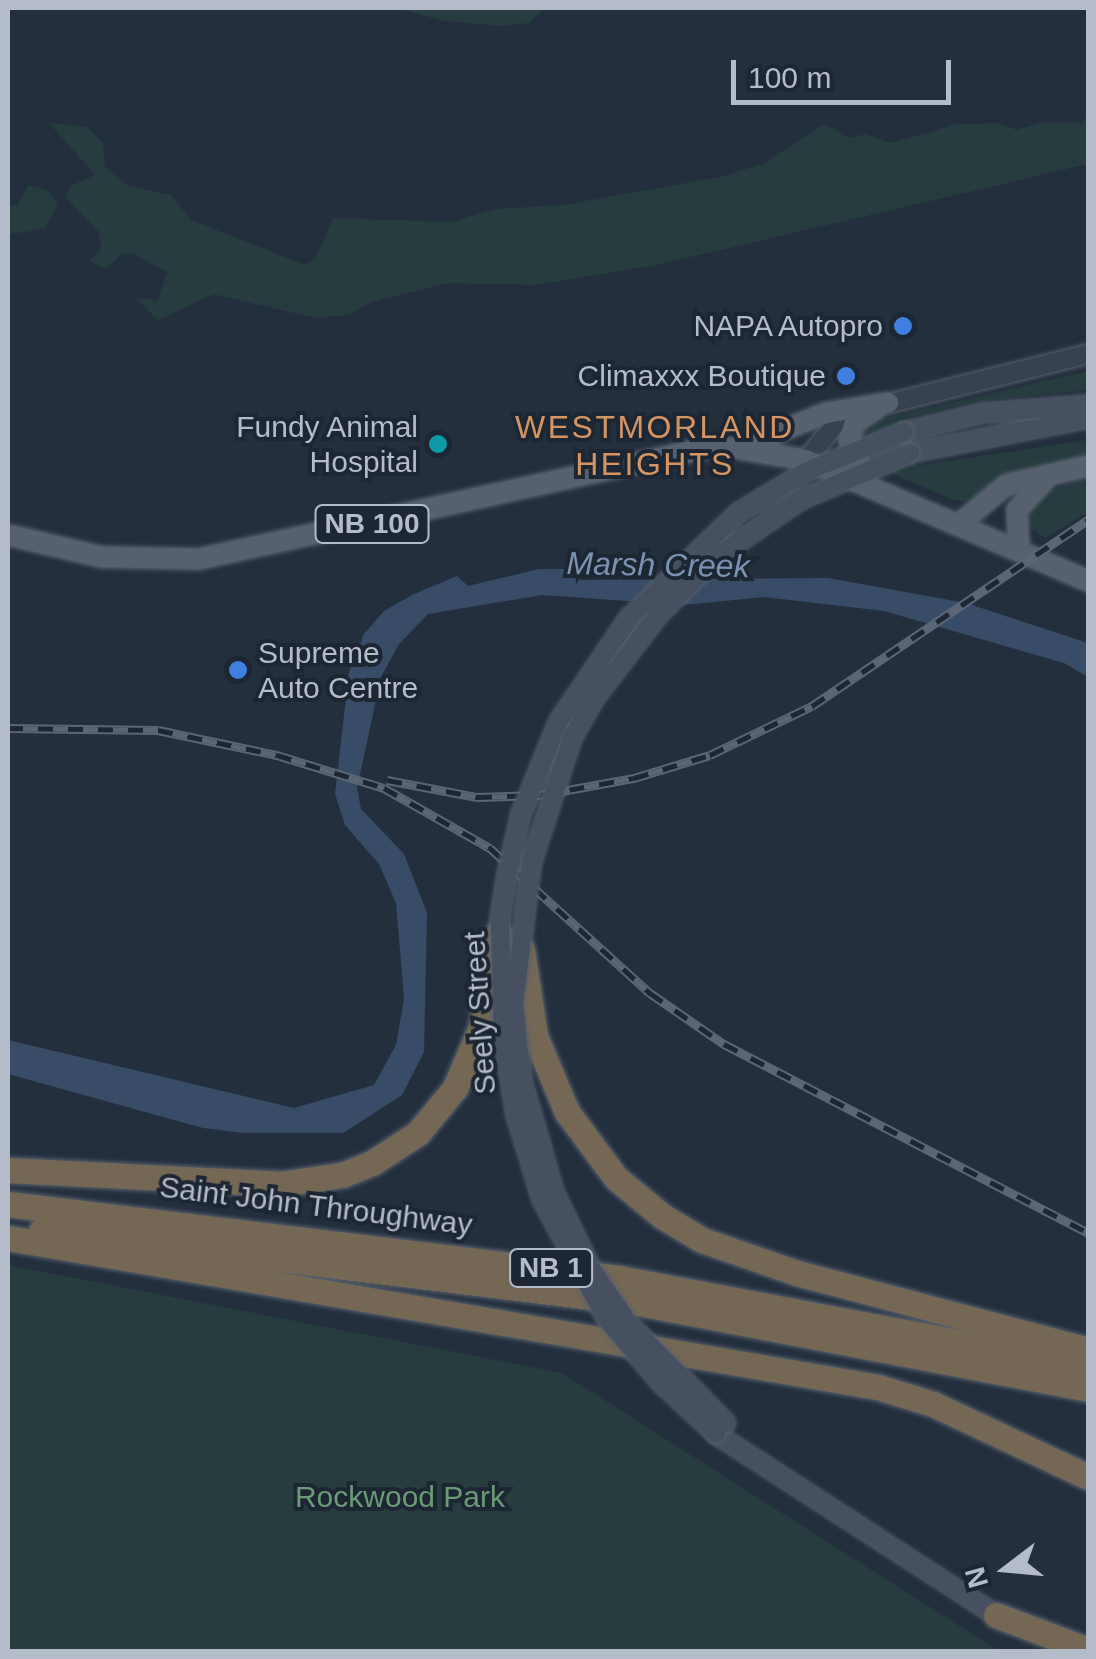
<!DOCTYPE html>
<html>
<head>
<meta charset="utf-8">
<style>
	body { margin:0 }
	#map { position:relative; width:1096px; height:1659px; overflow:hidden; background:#242f3e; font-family:Arial,sans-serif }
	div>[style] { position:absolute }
	.green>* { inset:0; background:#263c3f }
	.water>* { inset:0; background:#394c67 }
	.roads { filter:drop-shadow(0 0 2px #565f6c) drop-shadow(0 0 2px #565f6c) }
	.tertiary>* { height:18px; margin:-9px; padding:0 9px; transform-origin:9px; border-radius:9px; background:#38414e }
	.secondary>* { height:18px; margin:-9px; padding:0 9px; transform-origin:9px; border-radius:9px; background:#465061 }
	.primary>* { height:20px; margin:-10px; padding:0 10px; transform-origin:10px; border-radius:10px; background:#56606e }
	.motorway>* { height:25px; margin:-12.5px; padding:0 12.5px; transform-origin:12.5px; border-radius:12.5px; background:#746855 }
	.rail>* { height:9px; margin-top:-4.5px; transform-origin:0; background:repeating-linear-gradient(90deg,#1d2633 0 15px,#5a6575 0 30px); box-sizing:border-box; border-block:2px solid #5a6575 }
	.bridges { filter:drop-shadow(0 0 2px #565f6c) drop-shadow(0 0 2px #565f6c) }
	.secondary-bridge>* { height:18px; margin:-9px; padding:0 9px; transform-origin:9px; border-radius:9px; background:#465061 }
	.dots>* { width:28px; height:28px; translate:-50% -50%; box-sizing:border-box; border:5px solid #1d2633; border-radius:50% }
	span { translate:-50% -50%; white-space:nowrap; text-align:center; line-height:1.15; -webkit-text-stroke:8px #1d2633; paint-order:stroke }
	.shield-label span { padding:2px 8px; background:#1d2633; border:2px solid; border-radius:8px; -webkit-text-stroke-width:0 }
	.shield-label { font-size:28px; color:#b4bcc9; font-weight:700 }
	.poi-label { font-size:30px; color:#b4bcc9 }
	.right { translate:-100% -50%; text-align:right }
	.left { translate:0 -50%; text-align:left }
	.street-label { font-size:30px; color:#b4bcc9 }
	.park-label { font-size:30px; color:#6b9a76 }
	.neighbourhood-label { font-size:32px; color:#d59563; letter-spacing:2.5px }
	.water-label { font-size:32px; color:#7c92b1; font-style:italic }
	.frame { position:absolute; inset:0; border:10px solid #b4bcc9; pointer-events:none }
	.north { position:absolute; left:956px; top:1519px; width:100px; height:100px; -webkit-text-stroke:8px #1d2633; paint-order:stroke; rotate:254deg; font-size:28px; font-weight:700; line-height:40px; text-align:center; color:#b4bcc9 }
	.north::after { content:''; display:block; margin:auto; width:35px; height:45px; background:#b4bcc9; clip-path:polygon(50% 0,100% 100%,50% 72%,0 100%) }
	.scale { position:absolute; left:731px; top:60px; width:220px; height:45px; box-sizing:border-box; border:5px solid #b4bcc9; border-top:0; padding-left:12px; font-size:30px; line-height:35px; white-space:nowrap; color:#b4bcc9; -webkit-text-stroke:8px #1d2633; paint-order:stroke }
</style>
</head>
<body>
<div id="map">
	<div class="green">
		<div style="clip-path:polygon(397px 8px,545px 8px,529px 23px,501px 26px,444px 21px)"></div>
		<div style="clip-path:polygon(1088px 116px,1088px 164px,652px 266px,535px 285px,448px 283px,371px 302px,349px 315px,315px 318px,213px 294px,158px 320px,136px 298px,158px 300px,167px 272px,133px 253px,121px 254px,106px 269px,90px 261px,101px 249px,99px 232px,65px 197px,72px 185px,95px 175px,49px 123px,88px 127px,103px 144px,105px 167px,128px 186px,171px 195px,191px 220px,305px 265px,315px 259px,333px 218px,451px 222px,496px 209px,563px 205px,720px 177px,763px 164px,824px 124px,849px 138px,866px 134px,890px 143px,958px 124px,999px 123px,1017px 130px,1044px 122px,1080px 123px)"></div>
		<div style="clip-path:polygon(28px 185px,47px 190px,58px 205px,45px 228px,8px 235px,8px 206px,18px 205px)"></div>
		<div style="clip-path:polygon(1088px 371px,1088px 390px,974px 402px,900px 419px,915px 466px,1088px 440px,1088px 460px,971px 502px,953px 500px,868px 463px,858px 437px,881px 419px)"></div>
		<div style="clip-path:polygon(1088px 476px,1088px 512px,1045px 538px,1024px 523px,1025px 513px,1045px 493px)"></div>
		<div style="clip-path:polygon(8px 1265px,562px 1373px,999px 1651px,8px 1651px)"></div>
	</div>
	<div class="water">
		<div style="clip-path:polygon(539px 569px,574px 569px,580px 580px,828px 578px,966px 603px,1088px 643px,1088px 677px,1064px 663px,884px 611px,764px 597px,684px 605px,542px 595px,428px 614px,399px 644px,381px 677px,357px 788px,361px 809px,404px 854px,427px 913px,424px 1052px,402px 1095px,343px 1133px,244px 1133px,203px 1128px,8px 1074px,8px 1040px,294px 1108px,374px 1085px,396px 1045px,404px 999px,396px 903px,379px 864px,345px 825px,335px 794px,349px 672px,364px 634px,384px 611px,412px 595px,457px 576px,468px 586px)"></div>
	</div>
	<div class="roads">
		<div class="tertiary">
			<div style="left:806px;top:460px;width:58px;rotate:-50.6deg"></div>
			<div style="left:843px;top:415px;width:252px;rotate:-14deg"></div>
		</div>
		<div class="secondary">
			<div style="left:904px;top:432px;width:81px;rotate:-13.5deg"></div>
			<div style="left:983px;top:413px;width:105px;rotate:-4.4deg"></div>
			<div style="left:910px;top:453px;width:181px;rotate:-11.1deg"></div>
			<div style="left:716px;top:1434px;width:344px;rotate:32.9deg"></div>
		</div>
		<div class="primary">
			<div style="left:746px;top:445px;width:86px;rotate:-21.8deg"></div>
			<div style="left:826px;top:413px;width:63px;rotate:-9.2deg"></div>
			<div style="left:869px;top:486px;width:49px;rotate:-114deg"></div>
			<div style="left:849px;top:441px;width:19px;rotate:-72deg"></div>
			<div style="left:855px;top:423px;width:27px;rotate:-34deg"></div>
			<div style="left:958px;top:525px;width:62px;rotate:-39.8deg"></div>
			<div style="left:1006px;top:485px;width:84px;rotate:-13deg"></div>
			<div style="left:8px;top:535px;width:96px;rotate:13.3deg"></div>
			<div style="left:101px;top:557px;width:98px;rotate:1.2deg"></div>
			<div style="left:199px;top:559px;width:519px;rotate:-12.35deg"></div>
			<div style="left:706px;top:448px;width:28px"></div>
			<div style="left:734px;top:448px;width:73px;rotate:9.5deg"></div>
			<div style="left:806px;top:460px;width:307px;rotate:23.2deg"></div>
			<div style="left:1019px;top:550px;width:40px;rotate:-92.9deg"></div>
			<div style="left:1017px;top:510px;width:41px;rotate:-47deg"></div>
		</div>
		<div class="motorway">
			<div style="left:522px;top:950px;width:87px;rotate:81.4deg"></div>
			<div style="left:535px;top:1036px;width:82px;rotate:67.2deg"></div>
			<div style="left:567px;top:1112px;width:82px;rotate:53.4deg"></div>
			<div style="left:616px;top:1178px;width:60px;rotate:39.6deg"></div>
			<div style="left:662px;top:1216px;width:47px;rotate:31deg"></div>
			<div style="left:702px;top:1240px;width:101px;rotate:19.2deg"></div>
			<div style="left:797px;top:1273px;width:301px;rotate:14.8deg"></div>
			<div style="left:8px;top:1170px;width:272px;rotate:2.9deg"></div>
			<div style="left:280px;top:1184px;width:63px;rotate:-8.3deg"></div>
			<div style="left:342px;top:1175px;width:32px;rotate:-22deg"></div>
			<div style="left:372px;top:1163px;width:55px;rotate:-33.1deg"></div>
			<div style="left:418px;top:1133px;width:58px;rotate:-50.6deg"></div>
			<div style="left:455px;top:1088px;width:66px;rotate:-66.9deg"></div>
			<div style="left:481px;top:1027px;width:96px;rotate:-79.7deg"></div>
			<div style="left:8px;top:1204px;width:615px;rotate:6.91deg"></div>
			<div style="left:619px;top:1278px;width:477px;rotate:10.7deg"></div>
			<div style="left:42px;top:1230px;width:595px;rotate:6.95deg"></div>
			<div style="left:633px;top:1302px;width:463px;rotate:10.8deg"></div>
			<div style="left:8px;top:1238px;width:883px;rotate:9.72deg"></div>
			<div style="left:878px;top:1387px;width:58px;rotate:17.2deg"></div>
			<div style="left:933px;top:1404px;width:171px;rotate:25.2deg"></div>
			<div style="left:996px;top:1615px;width:98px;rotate:20.8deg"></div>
		</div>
	</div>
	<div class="rail">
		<div style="left:8px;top:728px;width:150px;rotate:0.8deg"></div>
		<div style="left:158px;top:730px;width:122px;rotate:11.9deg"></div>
		<div style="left:277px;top:755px;width:112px;rotate:17.1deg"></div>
		<div style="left:384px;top:788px;width:122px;rotate:29.5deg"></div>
		<div style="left:490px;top:848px;width:216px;rotate:42.2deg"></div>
		<div style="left:650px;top:993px;width:90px;rotate:34.6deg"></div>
		<div style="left:724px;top:1044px;width:410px;rotate:27.4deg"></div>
		<div style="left:387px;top:780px;width:92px;rotate:10.7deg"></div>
		<div style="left:477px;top:797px;width:63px;rotate:-1.8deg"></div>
		<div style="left:540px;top:795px;width:96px;rotate:-10.3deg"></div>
		<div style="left:634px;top:778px;width:79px;rotate:-16.8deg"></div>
		<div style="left:710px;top:755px;width:113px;rotate:-25.7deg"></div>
		<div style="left:812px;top:706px;width:333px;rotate:-34deg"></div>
	</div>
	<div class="bridges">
		<div class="secondary-bridge">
			<div style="left:726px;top:1423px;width:139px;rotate:-134.4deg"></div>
			<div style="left:629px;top:1324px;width:69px;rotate:-124.4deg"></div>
			<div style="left:590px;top:1267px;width:83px;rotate:-115.6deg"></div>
			<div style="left:554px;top:1192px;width:116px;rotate:-106.1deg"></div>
			<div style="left:522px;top:1081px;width:78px;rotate:-95.9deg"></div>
			<div style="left:514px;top:1003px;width:140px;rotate:-83deg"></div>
			<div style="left:531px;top:864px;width:133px;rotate:-72deg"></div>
			<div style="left:572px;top:738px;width:45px;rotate:-60.6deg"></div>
			<div style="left:594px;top:699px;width:107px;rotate:-52.6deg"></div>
			<div style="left:659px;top:614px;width:83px;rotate:-44.5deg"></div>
			<div style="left:718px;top:556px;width:99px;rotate:-34.3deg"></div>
			<div style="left:800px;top:500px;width:120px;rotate:-23.1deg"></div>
			<div style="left:716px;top:1434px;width:76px;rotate:-137.1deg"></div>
			<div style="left:660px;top:1382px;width:84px;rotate:-130.2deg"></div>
			<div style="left:606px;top:1318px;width:135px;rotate:-118.3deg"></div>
			<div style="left:542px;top:1199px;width:88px;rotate:-107.2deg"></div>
			<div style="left:516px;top:1115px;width:80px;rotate:-99.3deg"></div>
			<div style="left:503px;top:1036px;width:118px;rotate:-91.5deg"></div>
			<div style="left:500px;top:918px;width:44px;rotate:-80.8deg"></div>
			<div style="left:507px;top:875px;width:63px;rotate:-77.1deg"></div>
			<div style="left:521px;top:814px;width:100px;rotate:-67.8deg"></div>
			<div style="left:559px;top:721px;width:125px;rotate:-55.8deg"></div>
			<div style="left:629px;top:618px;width:151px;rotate:-43.9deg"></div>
			<div style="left:738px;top:513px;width:81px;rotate:-31.3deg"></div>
			<div style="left:807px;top:471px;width:105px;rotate:-21.9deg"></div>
		</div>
	</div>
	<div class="dots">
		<div style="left:903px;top:326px;background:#3f7fe0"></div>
		<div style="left:846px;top:376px;background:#3f7fe0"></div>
		<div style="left:438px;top:444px;background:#0f9aa8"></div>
		<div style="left:238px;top:670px;background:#3f7fe0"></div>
	</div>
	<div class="shield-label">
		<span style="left:372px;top:524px">NB 100</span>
		<span style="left:551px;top:1268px">NB 1</span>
	</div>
	<div class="poi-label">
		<span class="right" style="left:883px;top:326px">NAPA Autopro</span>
		<span class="right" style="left:826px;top:376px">Climaxxx Boutique</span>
		<span class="right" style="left:418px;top:444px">Fundy Animal<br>Hospital</span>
		<span class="left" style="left:258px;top:670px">Supreme<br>Auto Centre</span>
	</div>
	<div class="street-label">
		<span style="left:480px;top:1013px;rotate:-94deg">Seely Street</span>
		<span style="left:316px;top:1206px;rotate:7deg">Saint John Throughway</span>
	</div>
	<div class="park-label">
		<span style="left:400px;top:1497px">Rockwood Park</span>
	</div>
	<div class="neighbourhood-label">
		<span style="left:655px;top:446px">WESTMORLAND<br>HEIGHTS</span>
	</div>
	<div class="water-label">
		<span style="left:658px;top:565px;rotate:1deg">Marsh Creek</span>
	</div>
	<div class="frame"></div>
	<div class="north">N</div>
	<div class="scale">100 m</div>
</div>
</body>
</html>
